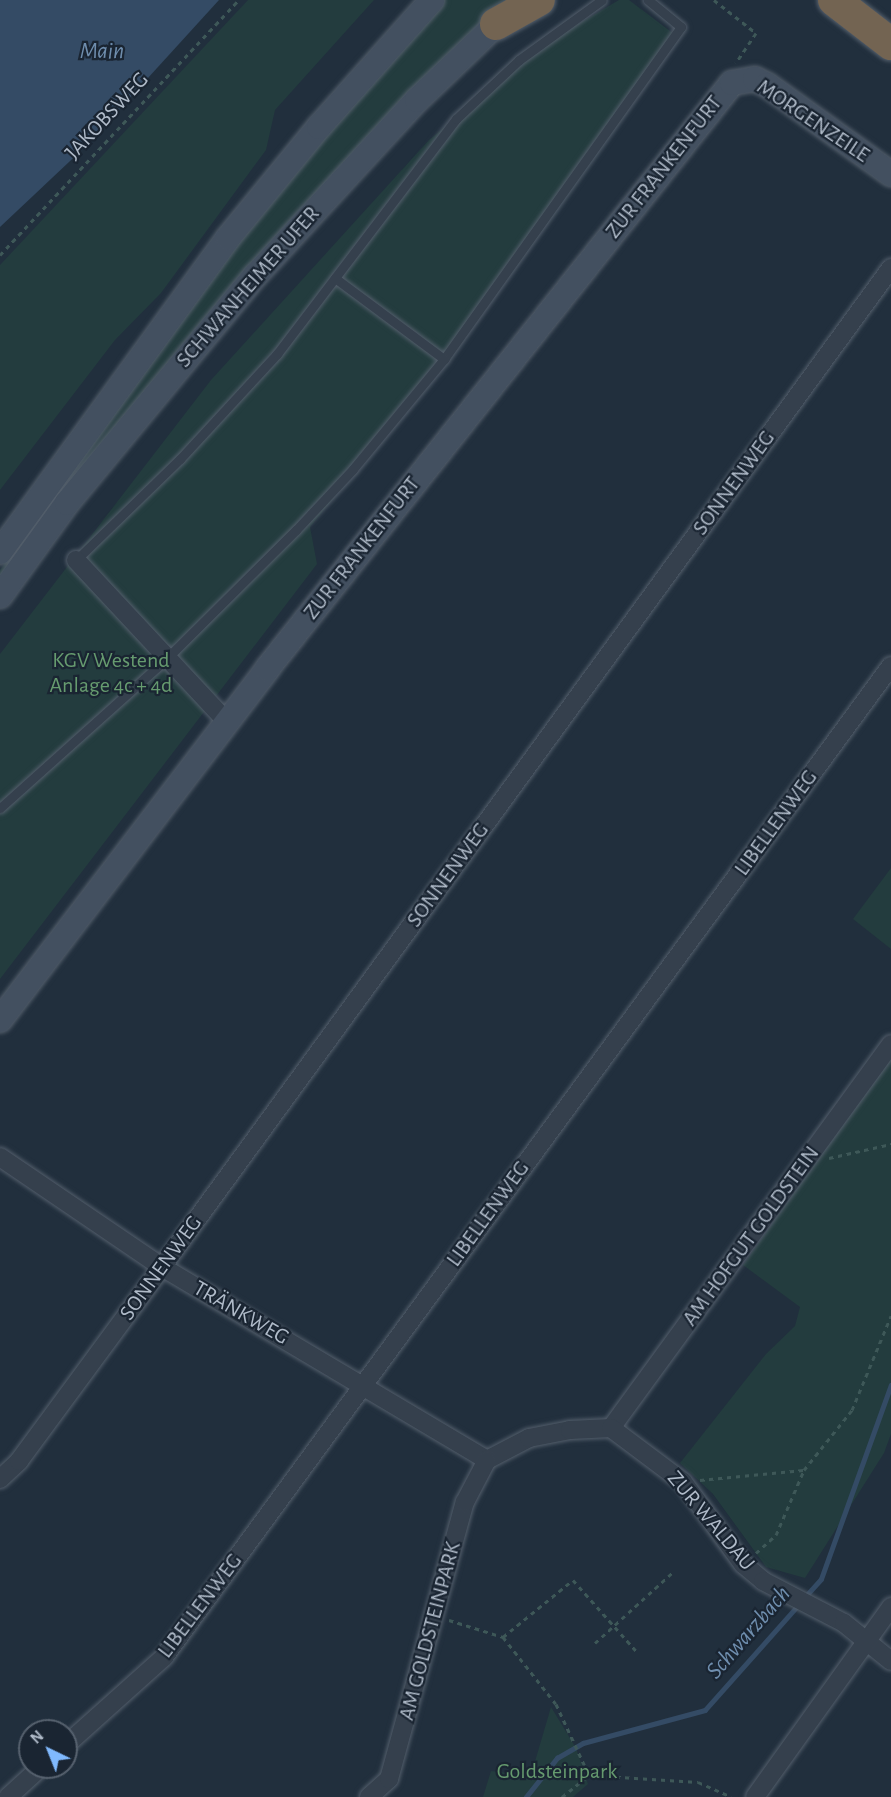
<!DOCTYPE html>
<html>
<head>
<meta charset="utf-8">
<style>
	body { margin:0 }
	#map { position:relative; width:891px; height:1797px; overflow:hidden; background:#212f3d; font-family:"Alegreya Sans",sans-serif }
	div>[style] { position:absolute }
	.green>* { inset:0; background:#233c3e }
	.water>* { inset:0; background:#344b65 }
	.stream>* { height:4.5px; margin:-2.25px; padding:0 2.25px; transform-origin:2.25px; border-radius:2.25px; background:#344b65 }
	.path>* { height:3px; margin-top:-1.5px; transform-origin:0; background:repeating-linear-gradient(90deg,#3e5858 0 4.5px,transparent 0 9px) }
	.roads { filter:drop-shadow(0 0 2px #535e6b) drop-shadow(0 0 2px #535e6b) }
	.lane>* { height:9px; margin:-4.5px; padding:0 4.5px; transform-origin:4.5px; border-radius:4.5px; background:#35404d }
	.street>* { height:18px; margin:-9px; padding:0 9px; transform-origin:9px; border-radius:9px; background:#35404d }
	.secondary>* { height:24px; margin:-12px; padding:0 12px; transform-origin:12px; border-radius:12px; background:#435060 }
	.highway>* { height:32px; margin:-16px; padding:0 16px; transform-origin:16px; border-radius:16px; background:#736452 }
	span { translate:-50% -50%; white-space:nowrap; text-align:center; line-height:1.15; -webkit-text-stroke:4.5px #1a2532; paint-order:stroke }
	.street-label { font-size:22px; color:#b0bbc9 }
	.park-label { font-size:22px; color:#669b6f }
	.water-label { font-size:24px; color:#6f8eae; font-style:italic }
	.north { position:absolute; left:18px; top:1719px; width:60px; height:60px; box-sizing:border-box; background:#1a2532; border:2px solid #56616e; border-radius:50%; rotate:317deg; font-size:16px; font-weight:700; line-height:24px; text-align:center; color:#b0bbc9 }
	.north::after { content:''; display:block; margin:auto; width:21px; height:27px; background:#80b9fe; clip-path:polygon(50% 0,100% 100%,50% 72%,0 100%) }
</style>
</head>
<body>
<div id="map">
	<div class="green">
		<div style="clip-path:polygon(248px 0,374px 0,275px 110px,266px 150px,161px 293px,115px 340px,0 490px,0 265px)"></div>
		<div style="clip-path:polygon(444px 0,509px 0,0 578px,0 570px,229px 256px,298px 168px)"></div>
		<div style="clip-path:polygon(619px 0,629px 0,678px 37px,463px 340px,310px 527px,317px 564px,0 979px,0 654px,211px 380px,429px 140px,551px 40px)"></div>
		<div style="clip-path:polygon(891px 868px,891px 949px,853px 919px)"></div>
		<div style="clip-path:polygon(891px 1055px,891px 1434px,884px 1453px,805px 1578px,766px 1567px,713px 1494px,680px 1463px,766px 1354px,795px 1326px,800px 1307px,743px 1265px)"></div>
		<div style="clip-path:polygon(551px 1707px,576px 1748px,588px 1784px,573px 1797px,483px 1797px,491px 1771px,531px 1775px)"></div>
	</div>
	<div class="water">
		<div style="clip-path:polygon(0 0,219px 0,86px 146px,0 227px)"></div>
	</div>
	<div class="stream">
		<div style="left:804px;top:1598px;width:25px;rotate:-48deg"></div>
		<div style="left:821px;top:1579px;width:206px;rotate:-70.2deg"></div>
		<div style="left:526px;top:1797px;width:50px;rotate:-51.5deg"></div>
		<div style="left:557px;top:1758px;width:30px;rotate:-30deg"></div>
		<div style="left:583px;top:1743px;width:126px;rotate:-15.1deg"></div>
		<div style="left:705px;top:1710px;width:142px;rotate:-48.4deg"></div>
	</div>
	<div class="path">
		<div style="left:714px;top:0;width:53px;rotate:38.2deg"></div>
		<div style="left:756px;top:33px;width:36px;rotate:124deg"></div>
		<div style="left:0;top:255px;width:349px;rotate:-46.9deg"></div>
		<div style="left:829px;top:1158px;width:64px;rotate:-12.7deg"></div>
		<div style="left:700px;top:1480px;width:104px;rotate:-5.5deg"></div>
		<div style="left:804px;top:1470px;width:77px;rotate:-51.3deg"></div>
		<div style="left:852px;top:1410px;width:102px;rotate:-67.5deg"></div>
		<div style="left:756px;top:1553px;width:27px;rotate:-42deg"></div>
		<div style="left:776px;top:1535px;width:71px;rotate:-66.7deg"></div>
		<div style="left:449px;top:1620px;width:57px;rotate:17.5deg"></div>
		<div style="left:503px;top:1637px;width:85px;rotate:51.7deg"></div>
		<div style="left:556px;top:1704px;width:78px;rotate:65.1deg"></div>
		<div style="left:503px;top:1637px;width:90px;rotate:-39.2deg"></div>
		<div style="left:573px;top:1580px;width:98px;rotate:48.3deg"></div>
		<div style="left:595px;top:1643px;width:107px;rotate:-42.3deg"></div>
		<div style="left:562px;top:1797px;width:35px;rotate:-39deg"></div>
		<div style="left:589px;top:1775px;width:109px;rotate:3.7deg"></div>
		<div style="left:698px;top:1782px;width:36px;rotate:24deg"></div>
	</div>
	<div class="roads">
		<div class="lane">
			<div style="left:335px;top:278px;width:136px;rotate:36.6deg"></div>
			<div style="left:444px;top:359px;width:408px;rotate:-54.5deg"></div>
			<div style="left:681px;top:27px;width:43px;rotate:-140.7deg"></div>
			<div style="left:76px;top:560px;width:145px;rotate:-44.2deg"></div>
			<div style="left:180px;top:459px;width:143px;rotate:-47.3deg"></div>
			<div style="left:277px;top:354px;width:295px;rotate:-52.7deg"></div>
			<div style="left:456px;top:119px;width:86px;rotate:-43.1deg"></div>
			<div style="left:519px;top:60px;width:102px;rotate:-35.9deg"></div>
			<div style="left:0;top:808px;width:224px;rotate:-41.9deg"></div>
			<div style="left:167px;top:658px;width:182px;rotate:-44.8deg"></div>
			<div style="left:296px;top:530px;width:83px;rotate:-46.9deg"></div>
			<div style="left:353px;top:469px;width:143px;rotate:-50.4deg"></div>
		</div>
		<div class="street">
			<div style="left:76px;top:560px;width:221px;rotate:47deg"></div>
			<div style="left:0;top:1157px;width:196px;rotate:34.2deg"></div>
			<div style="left:162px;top:1267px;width:378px;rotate:30.7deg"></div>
			<div style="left:611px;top:1428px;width:475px;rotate:-53.9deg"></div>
			<div style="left:487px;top:1460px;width:47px;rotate:-27.6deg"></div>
			<div style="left:529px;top:1438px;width:42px;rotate:-11deg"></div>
			<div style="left:570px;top:1430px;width:41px;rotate:-2.8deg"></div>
			<div style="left:611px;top:1428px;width:90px;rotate:36.9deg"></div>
			<div style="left:683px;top:1482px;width:102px;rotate:53.8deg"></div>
			<div style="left:743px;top:1564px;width:26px;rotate:40deg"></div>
			<div style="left:763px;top:1581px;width:91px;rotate:27.4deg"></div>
			<div style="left:844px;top:1623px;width:60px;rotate:39deg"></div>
			<div style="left:0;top:1479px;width:26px;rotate:-43deg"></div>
			<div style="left:19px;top:1461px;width:241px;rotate:-53.6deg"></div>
			<div style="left:162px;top:1267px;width:1237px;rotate:-53.88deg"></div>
			<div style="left:66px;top:1745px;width:132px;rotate:-41.9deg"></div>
			<div style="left:164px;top:1657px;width:1229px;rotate:-53.74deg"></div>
			<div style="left:8px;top:1797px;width:45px;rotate:-42.3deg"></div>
			<div style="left:369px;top:1797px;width:27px;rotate:-42deg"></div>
			<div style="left:389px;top:1779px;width:287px;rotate:-74.7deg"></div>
			<div style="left:465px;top:1502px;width:47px;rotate:-62.4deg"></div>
			<div style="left:755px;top:1797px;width:234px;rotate:-54.4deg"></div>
		</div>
		<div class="secondary">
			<div style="left:0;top:552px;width:388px;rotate:-54deg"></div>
			<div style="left:228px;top:238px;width:144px;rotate:-50.7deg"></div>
			<div style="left:319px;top:127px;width:170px;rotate:-48.3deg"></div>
			<div style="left:0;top:596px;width:115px;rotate:-54.2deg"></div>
			<div style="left:67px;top:503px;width:295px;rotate:-50.4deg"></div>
			<div style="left:255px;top:276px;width:239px;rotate:-47.4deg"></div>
			<div style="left:417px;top:100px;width:126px;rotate:-43.7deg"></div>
			<div style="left:0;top:1020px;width:441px;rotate:-52.7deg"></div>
			<div style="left:267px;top:669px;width:748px;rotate:-51.57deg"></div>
			<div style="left:732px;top:83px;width:23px;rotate:-10deg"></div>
			<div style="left:755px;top:79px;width:13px;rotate:27deg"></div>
			<div style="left:767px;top:85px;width:153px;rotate:35.7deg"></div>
		</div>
		<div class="highway">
			<div style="left:834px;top:0;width:72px;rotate:37.7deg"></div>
			<div style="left:496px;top:24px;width:49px;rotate:-29.2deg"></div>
		</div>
	</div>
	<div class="street-label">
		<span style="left:107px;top:116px;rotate:-47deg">JAKOBSWEG</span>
		<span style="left:813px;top:121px;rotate:34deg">MORGENZEILE</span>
		<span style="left:664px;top:167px;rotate:-52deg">ZUR FRANKENFURT</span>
		<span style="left:248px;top:287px;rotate:-49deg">SCHWANHEIMER UFER</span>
		<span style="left:734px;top:483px;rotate:-54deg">SONNENWEG</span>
		<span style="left:362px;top:548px;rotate:-52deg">ZUR FRANKENFURT</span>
		<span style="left:776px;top:823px;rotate:-54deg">LIBELLENWEG</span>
		<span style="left:448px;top:875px;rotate:-54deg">SONNENWEG</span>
		<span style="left:488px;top:1214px;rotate:-54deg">LIBELLENWEG</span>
		<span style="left:751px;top:1236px;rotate:-54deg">AM HOFGUT GOLDSTEIN</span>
		<span style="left:161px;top:1268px;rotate:-54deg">SONNENWEG</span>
		<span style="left:241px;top:1313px;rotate:30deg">TRÄNKWEG</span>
		<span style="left:711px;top:1521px;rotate:50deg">ZUR WALDAU</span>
		<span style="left:200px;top:1606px;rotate:-53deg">LIBELLENWEG</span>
		<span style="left:430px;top:1631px;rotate:-75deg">AM GOLDSTEINPARK</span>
	</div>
	<div class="park-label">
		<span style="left:111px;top:673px">KGV Westend<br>Anlage 4c + 4d</span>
		<span style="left:557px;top:1772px">Goldsteinpark</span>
	</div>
	<div class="water-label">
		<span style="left:102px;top:52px">Main</span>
		<span style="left:749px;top:1633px;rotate:-49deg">Schwarzbach</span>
	</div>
	<div class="north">N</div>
</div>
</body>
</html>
